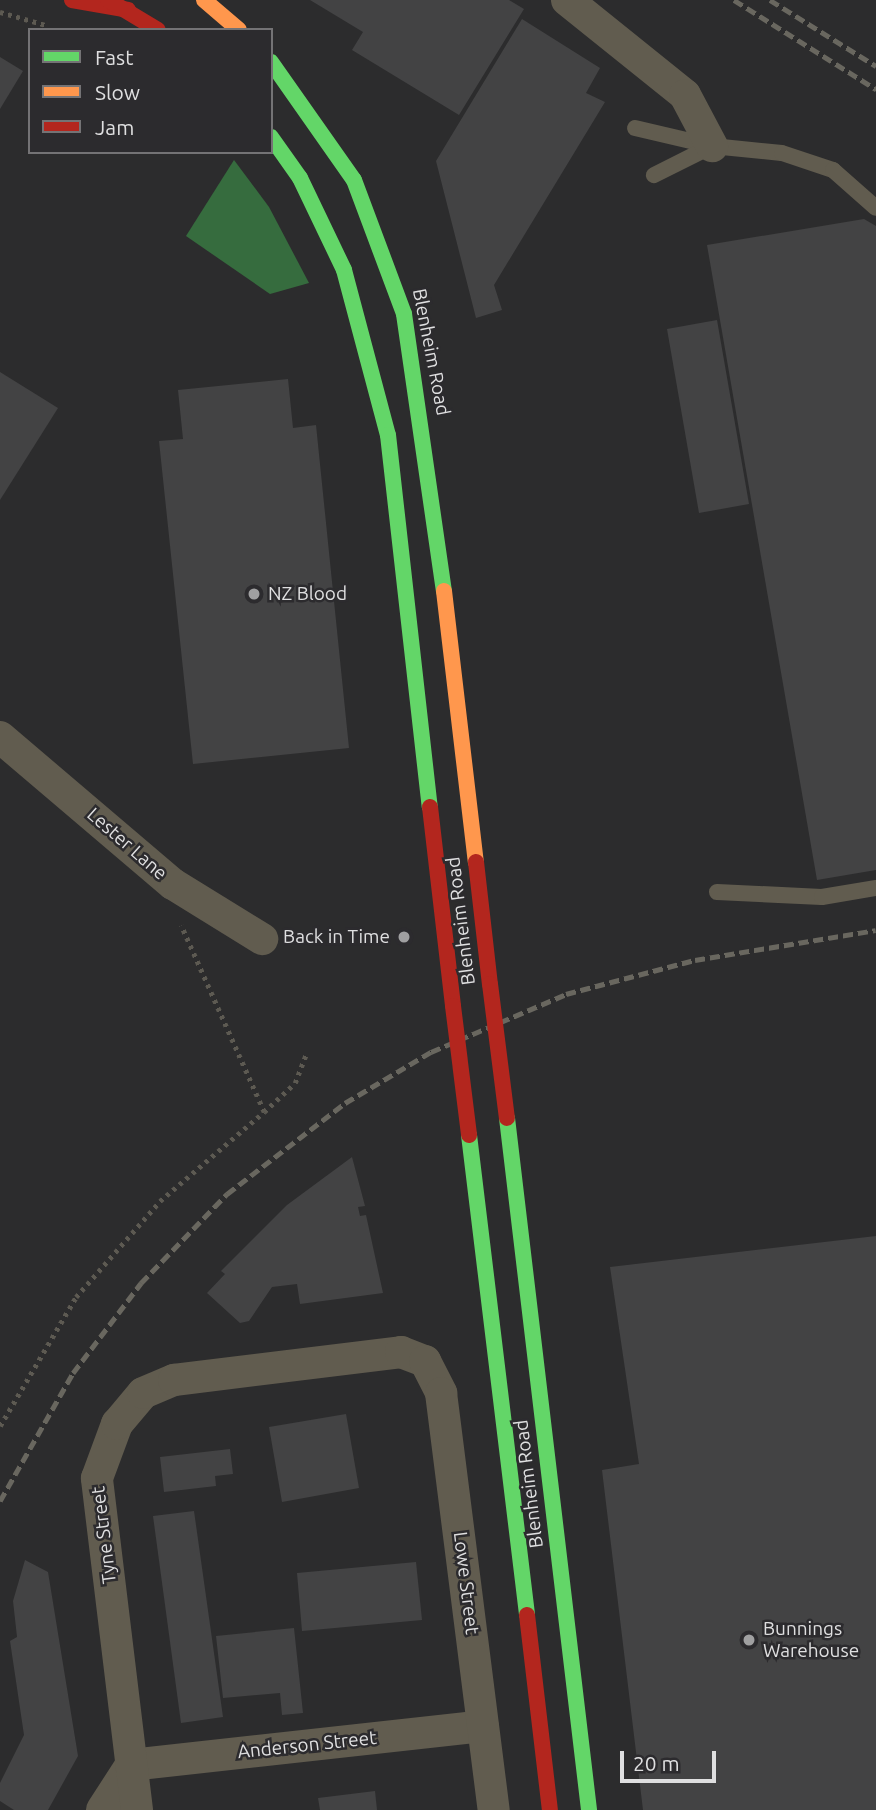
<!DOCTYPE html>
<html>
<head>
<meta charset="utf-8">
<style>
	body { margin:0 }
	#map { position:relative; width:876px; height:1810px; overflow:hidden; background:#2c2c2d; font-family:Ubuntu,sans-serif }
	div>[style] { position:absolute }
	.forest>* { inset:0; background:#366c3e }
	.building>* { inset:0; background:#434344 }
	.path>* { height:4.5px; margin-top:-2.25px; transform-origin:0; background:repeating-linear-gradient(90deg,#5d5a52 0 3.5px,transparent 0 8.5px) }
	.lane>* { height:16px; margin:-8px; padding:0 8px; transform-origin:8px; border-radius:8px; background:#615c4f }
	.street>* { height:32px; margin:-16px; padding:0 16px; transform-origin:16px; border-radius:16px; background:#615c4f }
	.fast>* { height:16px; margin:-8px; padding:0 8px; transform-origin:8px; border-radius:8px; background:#63d668 }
	.slow>* { height:16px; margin:-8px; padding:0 8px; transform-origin:8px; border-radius:8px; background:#ff974d }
	.jam>* { height:16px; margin:-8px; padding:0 8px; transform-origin:8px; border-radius:8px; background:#b3261e }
	.rail>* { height:5px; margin-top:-2.5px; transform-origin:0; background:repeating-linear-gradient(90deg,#69675f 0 10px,transparent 0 15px) }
	.jam-bridge>* { height:16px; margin:-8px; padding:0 8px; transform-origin:8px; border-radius:8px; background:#b3261e }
	.dots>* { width:19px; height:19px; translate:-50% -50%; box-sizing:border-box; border:4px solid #2c2b2e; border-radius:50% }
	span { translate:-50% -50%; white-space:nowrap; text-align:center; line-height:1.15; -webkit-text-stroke:5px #2c2b2e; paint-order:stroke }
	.street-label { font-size:19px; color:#dfdfe0 }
	.poi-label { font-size:19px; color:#dfdfe0 }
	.left { translate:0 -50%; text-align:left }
	.right { translate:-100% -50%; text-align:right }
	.legend { position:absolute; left:28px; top:28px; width:245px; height:126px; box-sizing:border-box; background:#2c2b2e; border:2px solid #747375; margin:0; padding:9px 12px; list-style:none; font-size:21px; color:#dfdfe0 }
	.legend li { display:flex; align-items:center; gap:14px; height:35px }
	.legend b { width:35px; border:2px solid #747375 }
	.scale { position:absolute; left:620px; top:1751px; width:96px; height:32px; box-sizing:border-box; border:4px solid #dfdfe0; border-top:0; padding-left:9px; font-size:21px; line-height:24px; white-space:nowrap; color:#dfdfe0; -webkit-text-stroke:5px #2c2b2e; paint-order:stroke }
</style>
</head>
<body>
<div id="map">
	<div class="forest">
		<div style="clip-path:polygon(234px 160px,269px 207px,309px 283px,270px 294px,186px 236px)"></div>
	</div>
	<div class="building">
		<div style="clip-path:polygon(310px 0,509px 0,524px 9px,459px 115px,352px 50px,363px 32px)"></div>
		<div style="clip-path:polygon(522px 19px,600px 68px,586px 93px,605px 102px,494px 285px,502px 310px,476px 318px,436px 161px)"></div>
		<div style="clip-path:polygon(0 57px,23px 71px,0 109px)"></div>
		<div style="clip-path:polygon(864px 219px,876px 226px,876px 870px,817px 880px,707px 245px)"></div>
		<div style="clip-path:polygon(717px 320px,749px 504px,699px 513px,667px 329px)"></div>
		<div style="clip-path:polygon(0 372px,58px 408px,0 500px)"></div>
		<div style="clip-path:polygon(288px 379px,293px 428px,316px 425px,349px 748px,193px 764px,159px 441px,183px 439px,178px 390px)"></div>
		<div style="clip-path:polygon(352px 1157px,365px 1206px,358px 1207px,360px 1216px,366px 1215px,383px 1293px,300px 1304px,297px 1284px,272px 1287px,249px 1321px,240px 1323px,207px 1293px,225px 1274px,221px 1271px,287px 1205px)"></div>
		<div style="clip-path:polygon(876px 1236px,876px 1810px,643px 1810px,602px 1470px,639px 1464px,610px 1267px)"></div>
		<div style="clip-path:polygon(346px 1414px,359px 1488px,282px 1502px,269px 1427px)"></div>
		<div style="clip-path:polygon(230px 1449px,233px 1474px,215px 1476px,216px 1486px,164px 1492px,160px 1457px)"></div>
		<div style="clip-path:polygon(194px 1511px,223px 1717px,181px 1723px,153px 1516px)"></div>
		<div style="clip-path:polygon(25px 1560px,48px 1572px,78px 1756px,48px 1810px,14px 1810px,0 1801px,0 1783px,24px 1735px,10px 1641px,17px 1637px,13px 1601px)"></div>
		<div style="clip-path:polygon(416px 1562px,422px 1620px,302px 1631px,297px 1573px)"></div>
		<div style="clip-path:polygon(294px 1628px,303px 1713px,282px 1715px,280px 1693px,223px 1698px,216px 1636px)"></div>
		<div style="clip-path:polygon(375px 1791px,377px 1810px,320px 1810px,318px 1798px)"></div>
	</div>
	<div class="path">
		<div style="left:0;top:12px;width:48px;rotate:15.8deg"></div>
		<div style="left:264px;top:1112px;width:42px;rotate:-43.1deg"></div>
		<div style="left:295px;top:1083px;width:33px;rotate:-69deg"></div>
		<div style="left:0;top:1426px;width:150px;rotate:-59.5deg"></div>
		<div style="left:76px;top:1297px;width:128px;rotate:-48.8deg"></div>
		<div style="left:160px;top:1201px;width:137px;rotate:-40.6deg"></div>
		<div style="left:264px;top:1112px;width:204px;rotate:-114deg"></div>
	</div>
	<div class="lane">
		<div style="left:635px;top:128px;width:79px;rotate:13.2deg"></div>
		<div style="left:712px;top:146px;width:65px;rotate:153.4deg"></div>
		<div style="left:712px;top:146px;width:70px;rotate:5.7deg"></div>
		<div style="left:782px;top:153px;width:54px;rotate:18.4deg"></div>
		<div style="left:833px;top:170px;width:57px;rotate:41.5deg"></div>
		<div style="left:717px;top:892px;width:105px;rotate:2.7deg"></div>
		<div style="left:822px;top:897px;width:55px;rotate:-9.5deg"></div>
	</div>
	<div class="street">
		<div style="left:567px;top:0;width:151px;rotate:38.8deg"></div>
		<div style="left:685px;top:95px;width:58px;rotate:62.1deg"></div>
		<div style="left:0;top:737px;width:227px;rotate:40.4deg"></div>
		<div style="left:173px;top:884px;width:105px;rotate:31.7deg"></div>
		<div style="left:102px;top:1810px;width:54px;rotate:-57.2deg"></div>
		<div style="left:131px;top:1765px;width:354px;rotate:-6.3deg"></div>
		<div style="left:137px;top:1810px;width:334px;rotate:-96.9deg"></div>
		<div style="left:97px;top:1478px;width:58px;rotate:-69.7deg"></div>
		<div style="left:117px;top:1424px;width:40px;rotate:-50deg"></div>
		<div style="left:143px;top:1393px;width:34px;rotate:-23deg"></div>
		<div style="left:174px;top:1380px;width:229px;rotate:-7deg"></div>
		<div style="left:401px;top:1352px;width:26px;rotate:21deg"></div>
		<div style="left:425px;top:1361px;width:36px;rotate:63deg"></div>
		<div style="left:441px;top:1393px;width:420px;rotate:82.8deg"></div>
	</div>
	<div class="fast">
		<div style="left:271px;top:62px;width:144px;rotate:54.9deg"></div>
		<div style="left:354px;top:180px;width:143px;rotate:69.5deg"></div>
		<div style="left:404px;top:314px;width:280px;rotate:81.8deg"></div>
		<div style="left:271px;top:137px;width:50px;rotate:54.7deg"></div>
		<div style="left:300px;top:178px;width:102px;rotate:64.4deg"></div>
		<div style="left:344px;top:270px;width:171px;rotate:75.1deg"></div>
		<div style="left:388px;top:435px;width:374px;rotate:83.6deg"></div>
		<div style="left:507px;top:1118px;width:697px;rotate:83.24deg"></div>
		<div style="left:469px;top:1135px;width:483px;rotate:83.1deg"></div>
	</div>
	<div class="slow">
		<div style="left:204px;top:0;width:46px;rotate:40.6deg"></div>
		<div style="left:444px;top:591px;width:273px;rotate:83.3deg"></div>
	</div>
	<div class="jam">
		<div style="left:72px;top:0;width:57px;rotate:10.1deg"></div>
		<div style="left:108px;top:0;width:58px;rotate:31deg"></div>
		<div style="left:430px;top:807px;width:200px;rotate:83.4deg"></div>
		<div style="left:476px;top:862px;width:123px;rotate:83.5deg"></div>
		<div style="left:527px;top:1615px;width:196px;rotate:83.3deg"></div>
	</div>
	<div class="rail">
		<div style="left:734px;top:0;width:168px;rotate:32.1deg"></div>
		<div style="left:770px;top:0;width:125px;rotate:31.9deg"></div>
		<div style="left:0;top:1501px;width:147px;rotate:-60.3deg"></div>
		<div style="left:73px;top:1373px;width:113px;rotate:-52.9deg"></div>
		<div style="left:141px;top:1283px;width:124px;rotate:-46deg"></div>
		<div style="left:227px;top:1194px;width:149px;rotate:-37.6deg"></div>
		<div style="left:345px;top:1103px;width:100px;rotate:-30.7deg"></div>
		<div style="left:431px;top:1052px;width:147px;rotate:-23.2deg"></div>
		<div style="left:566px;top:994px;width:133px;rotate:-14.8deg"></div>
		<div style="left:695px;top:960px;width:183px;rotate:-9.4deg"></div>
	</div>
	<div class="jam-bridge">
		<div style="left:490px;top:984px;width:135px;rotate:82.8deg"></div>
		<div style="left:453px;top:1006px;width:130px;rotate:82.9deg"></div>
	</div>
	<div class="dots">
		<div style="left:254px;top:594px;background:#a0a0a1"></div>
		<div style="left:404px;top:937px;background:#a0a0a1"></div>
		<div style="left:749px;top:1640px;background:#a0a0a1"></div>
	</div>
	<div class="street-label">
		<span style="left:431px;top:352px;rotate:79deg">Blenheim Road</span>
		<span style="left:127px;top:844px;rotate:41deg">Lester Lane</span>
		<span style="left:461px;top:921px;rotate:-97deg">Blenheim Road</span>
		<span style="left:529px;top:1484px;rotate:-97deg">Blenheim Road</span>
		<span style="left:104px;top:1535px;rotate:-97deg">Tyne Street</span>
		<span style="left:466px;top:1583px;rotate:83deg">Lowe Street</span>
		<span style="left:307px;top:1745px;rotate:-6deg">Anderson Street</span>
	</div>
	<div class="poi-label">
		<span class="left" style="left:268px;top:594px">NZ Blood</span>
		<span class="right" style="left:390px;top:937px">Back in Time</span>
		<span class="left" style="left:763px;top:1640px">Bunnings<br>Warehouse</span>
	</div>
	<ul class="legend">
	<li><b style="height:9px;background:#63d668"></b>Fast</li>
	<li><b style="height:9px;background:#ff974d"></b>Slow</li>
	<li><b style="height:9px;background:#b3261e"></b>Jam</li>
	</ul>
	<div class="scale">20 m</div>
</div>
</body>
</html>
